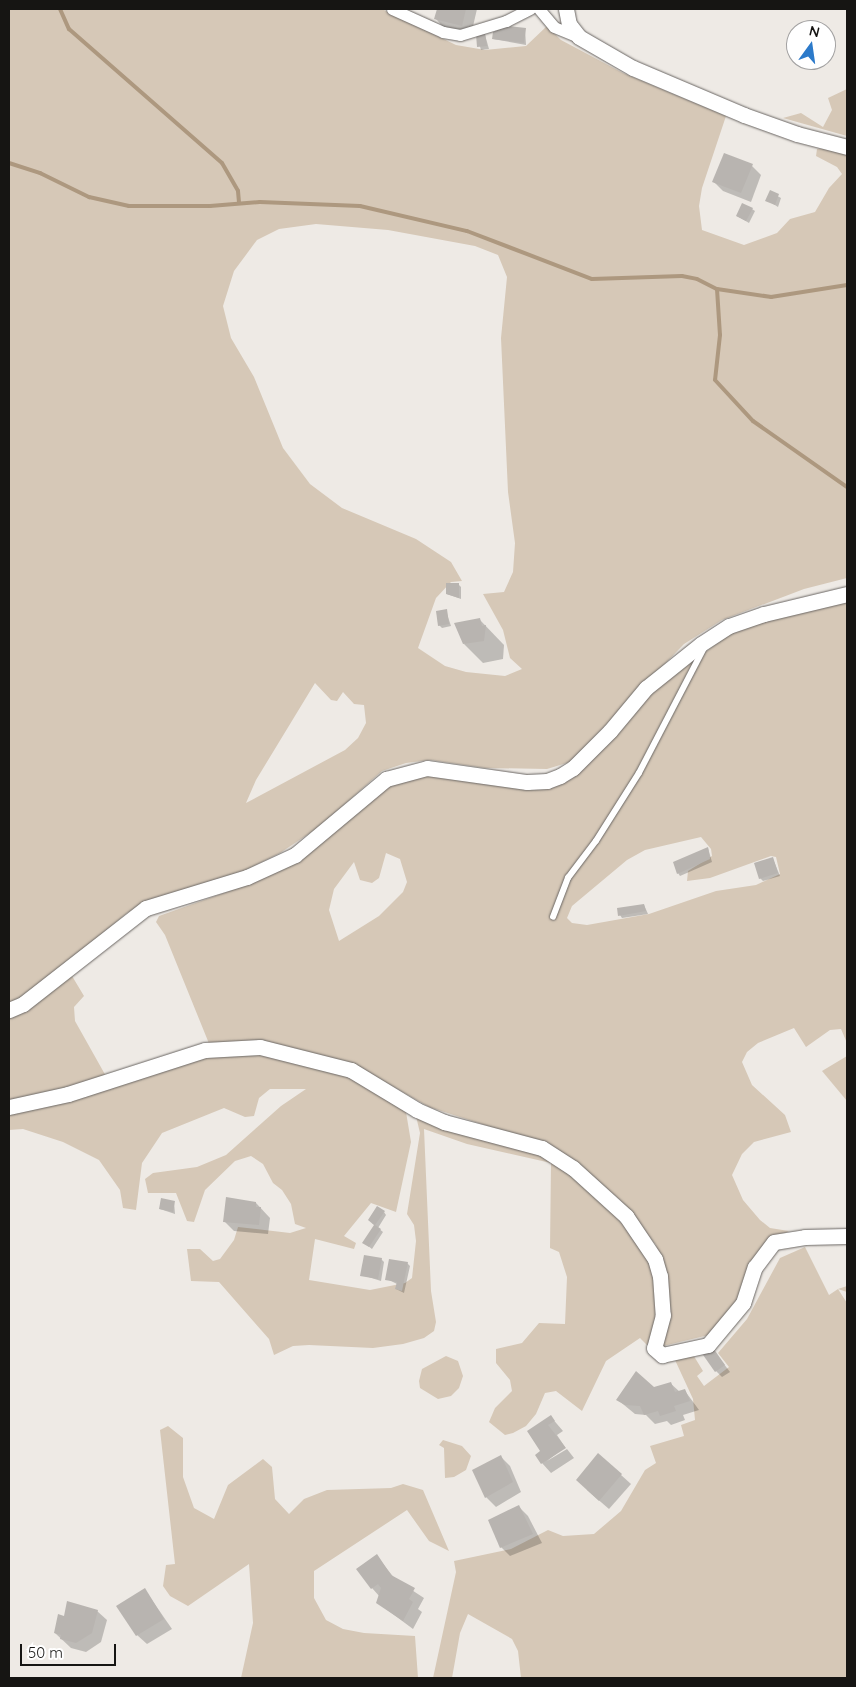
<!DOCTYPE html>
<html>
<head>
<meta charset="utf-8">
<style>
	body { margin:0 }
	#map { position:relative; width:856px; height:1687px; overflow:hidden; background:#eeeae5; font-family:Quicksand,sans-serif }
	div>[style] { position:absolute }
	.green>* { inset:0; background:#d6c8b7 }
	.shadow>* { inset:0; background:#0003 }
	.stream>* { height:4px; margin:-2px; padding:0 2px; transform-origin:2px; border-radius:2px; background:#ad987f }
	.building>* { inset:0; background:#b8b4b0 }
	.roads { filter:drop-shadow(0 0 1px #6a6663) drop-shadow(0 0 1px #6a6663) }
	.lane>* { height:5.5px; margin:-2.75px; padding:0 2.75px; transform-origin:2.75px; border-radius:2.75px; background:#fff }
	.street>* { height:11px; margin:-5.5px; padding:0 5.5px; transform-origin:5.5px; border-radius:5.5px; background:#fff }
	.secondary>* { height:15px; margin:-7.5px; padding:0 7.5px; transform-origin:7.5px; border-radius:7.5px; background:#fff }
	span { translate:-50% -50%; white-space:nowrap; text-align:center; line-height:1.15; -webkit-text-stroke:5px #fff; paint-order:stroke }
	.frame { position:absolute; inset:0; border:10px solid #161513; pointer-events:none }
	.north { position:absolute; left:786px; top:20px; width:50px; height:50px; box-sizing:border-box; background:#fff; border:1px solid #a2a1a1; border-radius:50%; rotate:14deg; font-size:14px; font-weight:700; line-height:20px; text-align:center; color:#161513 }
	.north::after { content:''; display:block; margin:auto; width:18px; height:22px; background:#2c7aca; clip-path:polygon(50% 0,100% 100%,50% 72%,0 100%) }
	.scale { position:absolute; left:20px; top:1644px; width:96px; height:22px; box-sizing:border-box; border:2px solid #161513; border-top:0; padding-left:6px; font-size:15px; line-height:18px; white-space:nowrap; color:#161513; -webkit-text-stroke:4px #fff; paint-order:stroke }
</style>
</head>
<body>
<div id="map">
	<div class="green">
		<div style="clip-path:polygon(evenodd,9px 9px,382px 9px,456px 45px,485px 50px,526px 46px,547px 26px,561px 40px,623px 73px,726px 116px,702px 188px,699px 206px,702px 230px,744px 245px,777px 233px,790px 219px,815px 212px,829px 188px,842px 174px,837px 167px,816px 156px,817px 149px,828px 148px,847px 153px,847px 578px,804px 589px,722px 620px,684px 644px,570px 762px,547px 769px,485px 768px,430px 760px,406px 763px,382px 771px,319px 827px,280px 853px,244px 871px,159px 897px,127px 913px,34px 991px,9px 1003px,9px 9px,316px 224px,388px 230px,475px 246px,498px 255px,507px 277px,501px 338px,508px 492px,515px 543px,513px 572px,504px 592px,483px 594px,503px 630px,510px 658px,522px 669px,505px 676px,466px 672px,445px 666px,418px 648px,436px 598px,451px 582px,462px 581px,451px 562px,416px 539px,342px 508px,310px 484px,283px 448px,254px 377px,231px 338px,223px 306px,234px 271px,257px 240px,279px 229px,316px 224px,9px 9px,315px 683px,331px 700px,337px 701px,343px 692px,354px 704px,364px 705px,366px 723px,358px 738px,345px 750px,246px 803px,256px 780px,315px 683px)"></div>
		<div style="clip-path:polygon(847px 89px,847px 136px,783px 118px,801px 113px,823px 127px,832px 110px,828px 98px)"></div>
		<div style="clip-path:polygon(evenodd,847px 601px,847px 1043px,841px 1029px,830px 1030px,806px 1047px,794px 1028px,758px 1043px,747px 1052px,742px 1062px,752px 1085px,785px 1115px,791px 1132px,754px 1142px,742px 1154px,732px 1175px,743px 1200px,760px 1220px,770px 1228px,789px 1231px,772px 1240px,747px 1287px,709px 1335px,663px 1346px,667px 1285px,656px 1245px,620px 1200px,581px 1166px,500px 1130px,429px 1107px,362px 1069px,210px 1046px,165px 935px,156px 922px,159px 916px,249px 884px,299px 861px,390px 785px,427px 775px,526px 789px,549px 787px,563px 782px,577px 773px,651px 693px,732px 632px,766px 620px,847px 601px,701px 837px,711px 849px,712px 856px,688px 871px,687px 881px,710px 878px,771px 856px,776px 857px,780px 874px,756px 885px,716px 891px,649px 914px,587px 925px,572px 923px,567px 918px,572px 906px,627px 860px,645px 850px,701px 837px,847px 601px,386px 853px,400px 859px,407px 882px,403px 892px,379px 916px,339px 941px,329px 910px,334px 889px,354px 862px,360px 880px,372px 883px,379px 878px,386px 853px)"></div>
		<div style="clip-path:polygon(72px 976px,84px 996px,74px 1007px,75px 1021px,107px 1078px,9px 1103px,9px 1014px)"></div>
		<div style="clip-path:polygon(255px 1051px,355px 1077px,405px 1106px,411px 1142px,396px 1212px,371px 1203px,344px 1236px,356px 1243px,354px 1249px,315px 1239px,309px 1280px,370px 1290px,405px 1283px,412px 1278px,416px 1241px,414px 1225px,407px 1214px,420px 1133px,415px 1112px,542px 1151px,614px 1212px,655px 1271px,657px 1329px,647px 1345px,640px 1338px,606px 1361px,582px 1411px,556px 1391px,545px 1393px,536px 1414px,526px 1426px,513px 1433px,505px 1435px,489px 1422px,495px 1408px,512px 1391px,510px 1380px,496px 1363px,496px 1349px,522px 1343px,539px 1323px,565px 1324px,567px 1277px,559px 1252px,550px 1248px,551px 1163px,467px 1144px,424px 1129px,431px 1291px,436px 1322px,434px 1331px,424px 1338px,403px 1344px,373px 1348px,309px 1345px,293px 1346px,274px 1355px,269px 1339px,219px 1282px,191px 1281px,187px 1249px,200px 1249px,213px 1261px,220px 1259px,234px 1240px,238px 1227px,290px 1233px,306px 1228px,295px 1224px,291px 1204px,282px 1190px,273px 1183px,263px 1164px,251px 1156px,235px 1161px,205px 1190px,194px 1222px,187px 1221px,176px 1193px,148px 1193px,145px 1179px,153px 1173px,197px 1167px,226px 1155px,281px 1106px,306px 1089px,270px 1089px,259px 1098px,254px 1116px,245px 1117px,224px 1108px,162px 1133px,142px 1163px,136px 1210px,123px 1208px,120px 1190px,99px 1160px,63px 1142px,23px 1129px,9px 1130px,9px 1111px,183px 1062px)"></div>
		<div style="clip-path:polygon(847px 1056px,847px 1101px,822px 1071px)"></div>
		<div style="clip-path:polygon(805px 1247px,829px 1295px,838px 1289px,847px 1286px,847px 1292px,838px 1289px,847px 1303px,847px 1678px,521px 1678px,518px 1651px,512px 1639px,468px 1614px,460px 1633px,452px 1678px,433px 1678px,456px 1572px,454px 1561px,511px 1549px,548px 1530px,563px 1536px,594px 1534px,621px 1511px,645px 1470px,656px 1463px,650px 1446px,684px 1436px,681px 1425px,695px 1420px,693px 1399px,675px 1360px,692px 1353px,703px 1371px,697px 1376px,704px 1386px,729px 1367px,718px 1353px,747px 1319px,780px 1258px)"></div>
		<div style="clip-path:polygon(446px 1356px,458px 1361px,463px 1376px,459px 1388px,451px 1396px,438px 1399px,420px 1388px,419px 1381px,422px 1369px)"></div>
		<div style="clip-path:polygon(168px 1426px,183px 1438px,183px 1477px,194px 1508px,214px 1519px,228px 1485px,263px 1459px,272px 1467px,275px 1499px,289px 1514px,304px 1499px,327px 1490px,391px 1488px,403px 1484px,423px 1490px,449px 1551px,429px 1541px,407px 1510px,314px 1571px,314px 1598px,326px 1620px,343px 1629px,364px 1633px,415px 1636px,418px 1678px,241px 1678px,253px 1623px,249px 1564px,188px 1606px,170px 1596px,163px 1586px,166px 1565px,175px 1564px,160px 1430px)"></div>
		<div style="clip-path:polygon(443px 1440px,462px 1446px,471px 1456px,466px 1470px,454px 1477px,445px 1478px,444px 1448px,439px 1445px)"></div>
	</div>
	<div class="shadow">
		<div style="clip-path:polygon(438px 9px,477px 9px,471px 35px,445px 29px,436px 19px)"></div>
		<div style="clip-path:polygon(525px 29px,526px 45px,493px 39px)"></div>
		<div style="clip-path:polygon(485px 35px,489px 49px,481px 50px,477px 36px)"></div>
		<div style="clip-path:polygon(752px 166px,761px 175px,751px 202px,723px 191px,714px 182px)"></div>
		<div style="clip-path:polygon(770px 192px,781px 198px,778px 207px,767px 200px)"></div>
		<div style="clip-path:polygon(752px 209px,755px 211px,749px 223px,737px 216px)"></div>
		<div style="clip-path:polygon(458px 584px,461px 587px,461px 599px,447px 594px)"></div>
		<div style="clip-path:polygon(446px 611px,451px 626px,442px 628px,439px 625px)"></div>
		<div style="clip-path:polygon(480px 620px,504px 645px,503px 659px,483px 663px,464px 644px)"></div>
		<div style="clip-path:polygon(708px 848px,712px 862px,680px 876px,678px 873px)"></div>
		<div style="clip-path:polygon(773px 859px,780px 876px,763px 881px,760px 878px)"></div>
		<div style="clip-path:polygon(644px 905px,648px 914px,622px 918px,620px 915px)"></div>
		<div style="clip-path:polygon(174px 1202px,175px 1214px,160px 1209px)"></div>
		<div style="clip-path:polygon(256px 1203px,270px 1218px,268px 1234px,234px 1231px,224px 1221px)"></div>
		<div style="clip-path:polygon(384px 1212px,386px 1215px,378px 1228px,383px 1232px,372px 1249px,364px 1243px,375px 1225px,372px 1223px)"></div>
		<div style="clip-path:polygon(381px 1259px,384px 1262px,381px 1281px,362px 1275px)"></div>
		<div style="clip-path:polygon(407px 1263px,410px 1266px,404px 1293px,396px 1289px,397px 1284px,387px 1279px)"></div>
		<div style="clip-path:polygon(711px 1347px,730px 1372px,722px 1377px,716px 1371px)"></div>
		<div style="clip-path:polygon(670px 1383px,680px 1392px,685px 1391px,699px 1410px,683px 1415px,685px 1420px,671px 1425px,667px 1421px,655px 1424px,646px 1415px,635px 1414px,618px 1400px)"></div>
		<div style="clip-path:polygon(551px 1417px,563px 1431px,557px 1435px,565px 1447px,547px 1461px,567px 1449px,574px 1458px,551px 1473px,542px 1463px,542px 1451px,529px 1431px)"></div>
		<div style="clip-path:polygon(599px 1455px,631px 1484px,609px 1509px,587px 1490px)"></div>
		<div style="clip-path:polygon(501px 1457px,510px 1466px,521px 1492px,496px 1507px,486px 1497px)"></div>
		<div style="clip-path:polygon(519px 1507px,528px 1516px,542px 1543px,510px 1556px,501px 1547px)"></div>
		<div style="clip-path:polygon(377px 1556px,395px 1579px,424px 1598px,418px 1609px,422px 1612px,413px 1629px,378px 1603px,380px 1597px,372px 1588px)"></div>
		<div style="clip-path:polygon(145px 1590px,172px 1629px,147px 1644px,137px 1635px)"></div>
		<div style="clip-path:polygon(97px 1611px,107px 1620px,101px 1642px,86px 1652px,71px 1648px,55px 1633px,65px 1618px)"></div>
	</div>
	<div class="stream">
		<div style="left:60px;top:9px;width:22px;rotate:66deg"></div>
		<div style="left:69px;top:29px;width:203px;rotate:41.2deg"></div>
		<div style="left:222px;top:163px;width:32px;rotate:60deg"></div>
		<div style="left:238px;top:191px;width:12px;rotate:85deg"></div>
		<div style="left:9px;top:163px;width:33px;rotate:18deg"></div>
		<div style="left:40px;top:173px;width:55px;rotate:26.1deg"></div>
		<div style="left:89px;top:197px;width:41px;rotate:12.7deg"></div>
		<div style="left:129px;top:206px;width:81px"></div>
		<div style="left:210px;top:206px;width:50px;rotate:-4.6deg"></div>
		<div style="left:260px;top:202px;width:100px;rotate:2.3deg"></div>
		<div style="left:360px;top:206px;width:110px;rotate:13.2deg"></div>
		<div style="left:467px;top:231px;width:134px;rotate:21deg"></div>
		<div style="left:592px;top:279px;width:90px;rotate:-1.9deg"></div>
		<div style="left:682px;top:276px;width:15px;rotate:11deg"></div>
		<div style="left:697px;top:279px;width:22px;rotate:27deg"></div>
		<div style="left:717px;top:289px;width:46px;rotate:86.3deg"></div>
		<div style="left:720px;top:335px;width:45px;rotate:96.3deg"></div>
		<div style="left:715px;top:380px;width:56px;rotate:47.2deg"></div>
		<div style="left:753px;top:421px;width:115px;rotate:35.1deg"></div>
		<div style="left:717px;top:289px;width:55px;rotate:8.4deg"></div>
		<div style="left:771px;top:297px;width:77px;rotate:-9deg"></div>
	</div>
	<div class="building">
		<div style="clip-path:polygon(437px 9px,466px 9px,462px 26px,434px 19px)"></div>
		<div style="clip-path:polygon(507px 26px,526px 28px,524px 43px,492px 39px,493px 32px)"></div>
		<div style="clip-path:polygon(485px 33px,487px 46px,477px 47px,476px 34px)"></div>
		<div style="clip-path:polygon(724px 153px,753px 164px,741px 193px,712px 182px)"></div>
		<div style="clip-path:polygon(770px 190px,779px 194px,775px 205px,765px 201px)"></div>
		<div style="clip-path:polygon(742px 203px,753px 208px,746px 221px,736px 216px)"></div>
		<div style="clip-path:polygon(446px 583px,459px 583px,459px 598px,446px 594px)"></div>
		<div style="clip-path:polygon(447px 609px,449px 624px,438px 626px,436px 611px)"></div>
		<div style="clip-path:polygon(480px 618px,482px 626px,486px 625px,484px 641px,463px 644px,454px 623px)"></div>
		<div style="clip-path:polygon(708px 847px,710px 859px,677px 874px,673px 862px)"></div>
		<div style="clip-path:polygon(773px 857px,778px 873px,759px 879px,754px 863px)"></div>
		<div style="clip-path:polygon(644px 904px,646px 911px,618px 916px,617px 908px)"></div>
		<div style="clip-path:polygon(226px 1197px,256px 1202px,256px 1207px,261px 1207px,259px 1225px,223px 1222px)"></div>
		<div style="clip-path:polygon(161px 1198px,175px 1201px,173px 1212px,159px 1209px)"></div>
		<div style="clip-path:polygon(377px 1206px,385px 1211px,375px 1225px,381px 1229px,369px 1247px,362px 1243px,374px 1225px,368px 1220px)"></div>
		<div style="clip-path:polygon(364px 1255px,382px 1258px,378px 1279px,360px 1276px)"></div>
		<div style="clip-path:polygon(389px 1259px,408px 1262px,402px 1291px,395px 1289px,397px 1282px,385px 1280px)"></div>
		<div style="clip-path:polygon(711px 1345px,725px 1365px,715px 1372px,701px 1352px)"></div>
		<div style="clip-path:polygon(636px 1371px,654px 1387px,671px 1382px,675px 1392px,685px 1389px,690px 1401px,674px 1406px,676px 1411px,660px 1416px,658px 1411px,644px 1415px,640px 1406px,625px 1405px,616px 1400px)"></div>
		<div style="clip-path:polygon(551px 1415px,555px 1421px,548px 1425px,566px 1448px,541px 1464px,535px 1455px,540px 1451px,527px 1431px)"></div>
		<div style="clip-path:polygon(598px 1453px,622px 1474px,599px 1501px,576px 1480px)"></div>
		<div style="clip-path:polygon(501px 1455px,513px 1482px,485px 1498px,472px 1470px)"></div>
		<div style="clip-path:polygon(519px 1505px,533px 1534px,500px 1548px,488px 1520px)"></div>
		<div style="clip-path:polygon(377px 1554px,391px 1575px,415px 1588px,409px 1599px,413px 1602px,403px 1621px,376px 1603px,381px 1588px,378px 1584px,371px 1589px,356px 1569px)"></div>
		<div style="clip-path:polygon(145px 1588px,164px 1619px,136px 1636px,116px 1606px)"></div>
		<div style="clip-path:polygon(67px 1601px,98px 1610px,92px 1633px,76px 1643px,60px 1639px,61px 1635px,54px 1633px,58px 1614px,64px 1616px)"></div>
	</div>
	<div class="roads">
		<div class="lane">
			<div style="left:553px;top:917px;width:42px;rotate:-69deg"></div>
			<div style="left:568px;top:878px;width:46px;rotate:-52.9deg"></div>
			<div style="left:596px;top:841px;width:80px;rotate:-57.7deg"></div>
			<div style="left:639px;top:773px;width:141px;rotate:-62.5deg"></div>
		</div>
		<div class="street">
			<div style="left:392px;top:9px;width:56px;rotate:24.3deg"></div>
			<div style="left:443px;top:32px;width:17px;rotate:10deg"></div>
			<div style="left:460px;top:35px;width:48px;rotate:-16.9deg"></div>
			<div style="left:506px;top:21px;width:27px;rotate:-27deg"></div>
			<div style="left:539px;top:9px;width:23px;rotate:50deg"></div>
			<div style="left:554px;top:27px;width:27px;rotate:22deg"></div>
		</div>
		<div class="secondary">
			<div style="left:566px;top:9px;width:15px;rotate:79deg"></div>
			<div style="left:569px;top:24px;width:16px;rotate:52deg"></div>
			<div style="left:579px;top:37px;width:62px;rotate:29.9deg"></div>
			<div style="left:633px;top:68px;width:121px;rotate:22.9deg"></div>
			<div style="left:744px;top:115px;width:56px;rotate:19.7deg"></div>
			<div style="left:797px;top:134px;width:52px;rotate:14.6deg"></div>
			<div style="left:9px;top:1010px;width:15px;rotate:-23deg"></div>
			<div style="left:23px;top:1004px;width:156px;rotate:-38deg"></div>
			<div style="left:146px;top:908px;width:106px;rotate:-17.1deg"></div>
			<div style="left:247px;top:877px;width:53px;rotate:-24.6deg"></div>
			<div style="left:295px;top:855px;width:119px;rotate:-39.9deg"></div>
			<div style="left:386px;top:779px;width:42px;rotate:-15deg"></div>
			<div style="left:427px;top:768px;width:101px;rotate:8deg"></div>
			<div style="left:527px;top:782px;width:20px;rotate:-3deg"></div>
			<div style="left:547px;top:781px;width:14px;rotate:-21deg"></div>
			<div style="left:560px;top:776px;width:15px;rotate:-32deg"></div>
			<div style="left:573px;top:768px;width:52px;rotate:-45deg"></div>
			<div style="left:610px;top:731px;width:56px;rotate:-50.1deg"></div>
			<div style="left:646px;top:688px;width:70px;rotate:-38.7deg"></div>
			<div style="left:701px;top:644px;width:33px;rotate:-33deg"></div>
			<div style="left:729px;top:626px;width:37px;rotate:-19deg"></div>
			<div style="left:764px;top:614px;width:85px;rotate:-13.5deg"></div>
			<div style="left:9px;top:1107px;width:60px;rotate:-12.4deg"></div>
			<div style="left:68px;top:1094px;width:144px;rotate:-17.8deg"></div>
			<div style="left:205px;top:1050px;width:55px;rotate:-3.1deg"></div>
			<div style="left:260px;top:1047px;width:94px;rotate:14.2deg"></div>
			<div style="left:351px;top:1070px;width:77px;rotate:31.2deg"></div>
			<div style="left:417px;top:1110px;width:30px;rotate:24deg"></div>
			<div style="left:444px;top:1122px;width:101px;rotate:14.9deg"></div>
			<div style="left:542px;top:1148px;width:37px;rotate:33deg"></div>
			<div style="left:573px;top:1168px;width:72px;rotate:42.2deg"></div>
			<div style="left:626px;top:1216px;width:52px;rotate:56deg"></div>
			<div style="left:655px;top:1259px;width:18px;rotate:74deg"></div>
			<div style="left:660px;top:1276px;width:39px;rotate:86deg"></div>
			<div style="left:663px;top:1315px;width:34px;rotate:105deg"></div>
			<div style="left:654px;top:1348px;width:11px;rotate:41deg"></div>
			<div style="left:662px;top:1355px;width:47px;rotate:-12.3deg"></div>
			<div style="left:708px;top:1345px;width:55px;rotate:-50.2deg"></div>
			<div style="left:743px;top:1303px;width:38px;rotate:-72deg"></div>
			<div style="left:755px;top:1267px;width:31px;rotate:-53deg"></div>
			<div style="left:774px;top:1242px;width:31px;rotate:-9deg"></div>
			<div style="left:805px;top:1237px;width:42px;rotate:-1.4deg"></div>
		</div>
	</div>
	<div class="frame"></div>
	<div class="north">N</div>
	<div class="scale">50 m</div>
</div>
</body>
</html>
